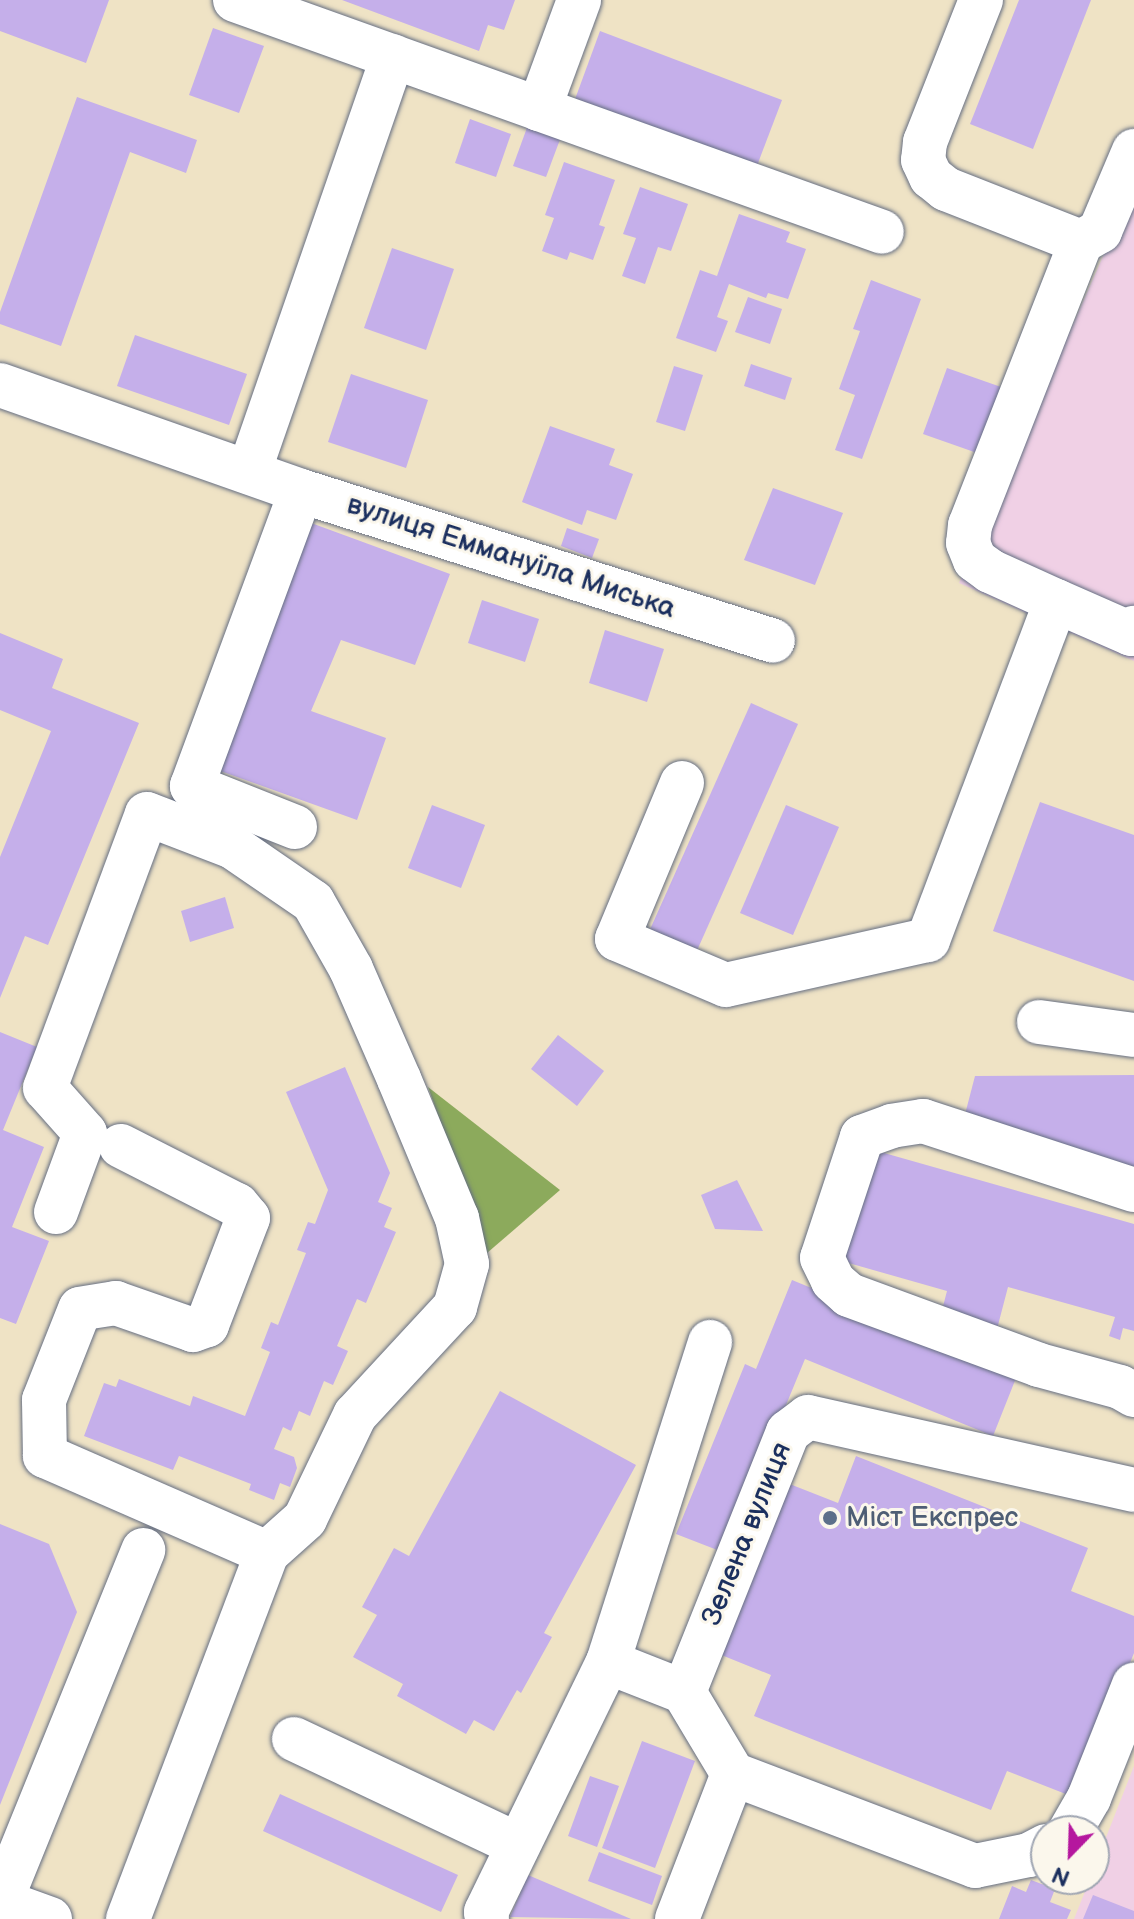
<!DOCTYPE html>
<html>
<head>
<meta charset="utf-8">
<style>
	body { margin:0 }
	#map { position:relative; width:1134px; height:1919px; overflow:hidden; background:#efe3c5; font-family:"Balsamiq Sans",sans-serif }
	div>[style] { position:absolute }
	.built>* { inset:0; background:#f0d0e5 }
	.forest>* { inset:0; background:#8caa5c }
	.building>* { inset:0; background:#c5afea }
	.roads { filter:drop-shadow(0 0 2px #656e82) drop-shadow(0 0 2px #656e82) }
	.minor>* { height:44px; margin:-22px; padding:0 22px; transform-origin:22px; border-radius:22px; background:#fff }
	.dots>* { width:22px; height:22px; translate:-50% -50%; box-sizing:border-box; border:4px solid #fbf7ec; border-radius:50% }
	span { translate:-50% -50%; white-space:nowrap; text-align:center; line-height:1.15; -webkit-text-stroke:6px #fbf7ec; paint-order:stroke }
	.street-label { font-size:28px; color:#1b2f5e }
	.service-label { font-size:28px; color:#4e5e75 }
	.left { translate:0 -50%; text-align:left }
	.north { position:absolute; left:1030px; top:1815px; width:80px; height:80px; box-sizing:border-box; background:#fbf7ec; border:2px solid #a1a7b3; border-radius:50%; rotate:203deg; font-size:22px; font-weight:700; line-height:32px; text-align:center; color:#1b2f5e }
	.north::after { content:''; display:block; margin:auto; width:28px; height:36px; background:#b5179e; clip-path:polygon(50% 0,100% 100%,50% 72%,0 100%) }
</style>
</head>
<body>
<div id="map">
	<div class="built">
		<div style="clip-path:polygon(1134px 186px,1134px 661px,959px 583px)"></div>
		<div style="clip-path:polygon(1134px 1766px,1134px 1919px,1074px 1919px,1090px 1879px,1094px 1879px,1094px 1868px)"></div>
	</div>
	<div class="forest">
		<div style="clip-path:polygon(428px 1087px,560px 1190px,487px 1253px)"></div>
	</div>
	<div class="building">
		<div style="clip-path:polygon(0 0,109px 0,86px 63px,0 31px)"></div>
		<div style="clip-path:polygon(342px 0,515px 0,504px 30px,488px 25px,479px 51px)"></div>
		<div style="clip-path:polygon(1019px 0,1091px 0,1033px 149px,970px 124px)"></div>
		<div style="clip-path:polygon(213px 28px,264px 46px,239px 113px,189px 95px)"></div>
		<div style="clip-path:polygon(600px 31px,782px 100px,755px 171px,574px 102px)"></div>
		<div style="clip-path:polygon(77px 97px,197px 140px,186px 173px,130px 152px,61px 346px,0 324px,0 312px)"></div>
		<div style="clip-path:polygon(532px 114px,565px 126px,546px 177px,513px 166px)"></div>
		<div style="clip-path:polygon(470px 119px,511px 134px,496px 177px,455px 163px)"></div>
		<div style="clip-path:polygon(564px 162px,615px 180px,599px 225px,605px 227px,593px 260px,570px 252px,567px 260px,542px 251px,554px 218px,545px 215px)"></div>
		<div style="clip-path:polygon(640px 187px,688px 204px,671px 251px,658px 247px,645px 284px,622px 276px,636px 238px,623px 234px)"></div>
		<div style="clip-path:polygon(739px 214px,790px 232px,786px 242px,806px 249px,788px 299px,768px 293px,766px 298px,729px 284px,717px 317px,728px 321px,716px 352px,676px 338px,700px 270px,717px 276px)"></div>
		<div style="clip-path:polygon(392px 248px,454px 269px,426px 350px,364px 328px)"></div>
		<div style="clip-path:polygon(871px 280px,921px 299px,862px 459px,835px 450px,855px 395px,839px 389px,860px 331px,853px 329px)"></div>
		<div style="clip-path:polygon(748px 297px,782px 309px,770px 344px,735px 332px)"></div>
		<div style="clip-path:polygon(135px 335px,247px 374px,229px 425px,117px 386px)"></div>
		<div style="clip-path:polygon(751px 364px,792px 378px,785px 400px,744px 386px)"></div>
		<div style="clip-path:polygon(674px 366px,703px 375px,685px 431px,656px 422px)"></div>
		<div style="clip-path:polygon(947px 368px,1001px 387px,977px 453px,923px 434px)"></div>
		<div style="clip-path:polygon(351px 374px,428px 400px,406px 468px,328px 442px)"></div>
		<div style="clip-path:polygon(550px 426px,615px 449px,609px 465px,633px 474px,616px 520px,587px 510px,582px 525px,522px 502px)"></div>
		<div style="clip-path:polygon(773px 488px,843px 513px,815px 585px,744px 560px)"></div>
		<div style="clip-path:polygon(303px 520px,450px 574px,415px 665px,341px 640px,311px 711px,386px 738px,357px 820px,209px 767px)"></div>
		<div style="clip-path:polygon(567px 528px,599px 539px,592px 558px,561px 546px)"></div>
		<div style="clip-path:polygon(482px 600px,539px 619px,525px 662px,468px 643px)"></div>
		<div style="clip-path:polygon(605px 630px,664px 649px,647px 702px,589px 683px)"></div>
		<div style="clip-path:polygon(0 633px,63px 659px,52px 688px,139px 723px,48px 945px,25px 936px,0 998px,0 857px,51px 731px,0 710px)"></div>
		<div style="clip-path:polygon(751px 703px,798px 724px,695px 955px,648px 934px)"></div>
		<div style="clip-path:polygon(1040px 802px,1134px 835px,1134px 981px,993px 931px)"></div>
		<div style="clip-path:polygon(432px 805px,485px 825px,461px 888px,408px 868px)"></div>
		<div style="clip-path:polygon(786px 805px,839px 827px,793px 935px,740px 913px)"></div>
		<div style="clip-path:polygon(225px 897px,234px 928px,190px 942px,181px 911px)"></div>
		<div style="clip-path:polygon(0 1032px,37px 1047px,3px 1130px,44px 1147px,12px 1227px,49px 1241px,16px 1324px,0 1318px)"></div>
		<div style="clip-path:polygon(558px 1035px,604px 1071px,577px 1106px,531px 1069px)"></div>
		<div style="clip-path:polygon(345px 1067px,390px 1173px,378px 1202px,392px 1208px,384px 1227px,396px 1232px,366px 1303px,357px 1299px,337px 1346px,348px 1351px,333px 1385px,324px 1381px,310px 1416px,299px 1411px,291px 1431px,283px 1427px,274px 1449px,294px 1457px,297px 1468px,290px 1487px,280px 1483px,274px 1500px,249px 1490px,251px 1484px,179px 1456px,173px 1470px,84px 1436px,104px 1383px,116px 1387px,119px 1379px,190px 1406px,193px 1396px,245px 1416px,270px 1352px,261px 1348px,271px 1322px,278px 1325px,306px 1253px,297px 1250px,308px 1222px,315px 1224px,328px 1190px,286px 1092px)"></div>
		<div style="clip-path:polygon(1134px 1075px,1134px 1172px,963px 1122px,975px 1076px)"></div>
		<div style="clip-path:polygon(870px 1149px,1134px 1224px,1134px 1331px,1123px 1328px,1120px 1340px,1109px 1336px,1115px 1317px,1008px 1287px,997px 1329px,941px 1314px,947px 1291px,838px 1260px)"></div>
		<div style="clip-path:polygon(737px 1180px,763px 1231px,715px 1229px,701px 1195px)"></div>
		<div style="clip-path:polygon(792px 1280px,1018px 1373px,993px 1436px,805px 1359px,725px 1553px,676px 1534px,745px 1364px,756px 1369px)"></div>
		<div style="clip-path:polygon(500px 1391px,636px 1465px,544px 1633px,552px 1637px,521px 1693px,517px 1690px,494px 1731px,474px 1720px,466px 1734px,397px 1696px,403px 1684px,353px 1657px,377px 1615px,362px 1607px,394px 1548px,409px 1556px)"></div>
		<div style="clip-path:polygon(856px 1456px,1088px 1548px,1071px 1591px,1134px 1616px,1134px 1653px,1076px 1798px,1007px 1771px,991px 1810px,754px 1716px,771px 1675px,714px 1652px,782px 1481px,838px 1503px)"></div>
		<div style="clip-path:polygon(0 1524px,49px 1544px,77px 1612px,0 1805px)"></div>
		<div style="clip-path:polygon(642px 1741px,695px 1761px,655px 1868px,602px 1848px)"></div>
		<div style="clip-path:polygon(590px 1776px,619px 1786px,597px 1847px,568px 1836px)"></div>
		<div style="clip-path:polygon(280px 1794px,458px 1875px,441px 1912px,263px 1831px)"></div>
		<div style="clip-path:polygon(599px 1852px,662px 1876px,652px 1905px,588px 1881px)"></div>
		<div style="clip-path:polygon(528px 1875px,631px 1919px,510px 1917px)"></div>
		<div style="clip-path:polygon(1031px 1880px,1055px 1889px,1050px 1902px,1071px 1910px,1067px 1919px,999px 1919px,1012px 1886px,1026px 1892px)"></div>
		<div style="clip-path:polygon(1093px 1895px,1134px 1911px,1134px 1919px,1083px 1919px)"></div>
	</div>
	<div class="roads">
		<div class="minor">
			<div style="left:235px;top:0;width:323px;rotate:19.7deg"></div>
			<div style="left:539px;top:109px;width:116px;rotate:-69.8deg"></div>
			<div style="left:981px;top:0;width:153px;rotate:111.5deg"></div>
			<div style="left:925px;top:142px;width:18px;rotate:96deg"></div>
			<div style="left:923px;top:160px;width:19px;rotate:65deg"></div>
			<div style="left:931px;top:177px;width:19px;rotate:39deg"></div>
			<div style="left:946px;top:189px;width:145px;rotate:21.4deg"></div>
			<div style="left:1081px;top:242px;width:304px;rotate:111.4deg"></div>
			<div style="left:970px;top:525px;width:18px;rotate:96deg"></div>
			<div style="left:968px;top:543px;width:18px;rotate:68deg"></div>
			<div style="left:975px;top:560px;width:19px;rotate:36deg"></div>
			<div style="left:990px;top:571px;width:72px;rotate:24.4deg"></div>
			<div style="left:539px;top:109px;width:364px;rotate:19.7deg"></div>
			<div style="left:1081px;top:242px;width:22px;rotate:-30deg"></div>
			<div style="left:1100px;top:231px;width:87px;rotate:-67deg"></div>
			<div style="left:0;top:385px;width:319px;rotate:19.4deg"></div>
			<div style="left:301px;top:491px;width:495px;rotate:17.6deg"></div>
			<div style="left:249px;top:472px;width:440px;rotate:-70.9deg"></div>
			<div style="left:682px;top:783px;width:169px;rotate:112.6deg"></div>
			<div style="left:617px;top:939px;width:118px;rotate:22.9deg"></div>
			<div style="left:726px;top:985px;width:207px;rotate:-12.6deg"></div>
			<div style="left:928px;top:940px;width:362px;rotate:-69.3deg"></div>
			<div style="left:1056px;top:601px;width:82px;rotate:23.7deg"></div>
			<div style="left:1131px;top:634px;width:7px;rotate:-63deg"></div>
			<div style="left:295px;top:827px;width:111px;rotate:-158.3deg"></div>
			<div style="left:192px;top:786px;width:314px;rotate:-69.7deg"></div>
			<div style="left:1039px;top:1022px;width:96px;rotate:7.8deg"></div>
			<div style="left:121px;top:1146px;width:130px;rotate:27deg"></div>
			<div style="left:237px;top:1205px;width:17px;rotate:50deg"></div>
			<div style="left:248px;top:1218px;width:115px;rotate:111deg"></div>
			<div style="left:207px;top:1325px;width:15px;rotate:160deg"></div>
			<div style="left:193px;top:1330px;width:82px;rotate:-160.7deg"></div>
			<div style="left:116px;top:1303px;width:36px;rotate:171deg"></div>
			<div style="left:80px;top:1309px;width:98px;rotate:111.6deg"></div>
			<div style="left:44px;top:1400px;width:56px;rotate:89deg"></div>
			<div style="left:45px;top:1456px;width:242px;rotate:23.6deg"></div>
			<div style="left:1134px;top:1190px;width:222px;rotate:-161.9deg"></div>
			<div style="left:923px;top:1121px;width:31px;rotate:171deg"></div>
			<div style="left:892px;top:1126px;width:32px;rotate:160deg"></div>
			<div style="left:862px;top:1137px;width:127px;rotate:108.3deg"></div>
			<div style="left:822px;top:1258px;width:25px;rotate:64deg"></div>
			<div style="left:833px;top:1281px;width:21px;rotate:41deg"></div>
			<div style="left:849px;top:1295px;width:202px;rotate:20.2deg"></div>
			<div style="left:1039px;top:1365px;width:84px;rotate:15.2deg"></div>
			<div style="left:1120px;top:1387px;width:16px;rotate:30deg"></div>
			<div style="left:56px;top:1212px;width:84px;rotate:-69.8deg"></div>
			<div style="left:85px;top:1133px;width:60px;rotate:-131.6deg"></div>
			<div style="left:45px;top:1088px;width:292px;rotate:-69.6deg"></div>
			<div style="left:147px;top:814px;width:92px;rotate:21deg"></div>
			<div style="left:233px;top:847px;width:97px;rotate:34.5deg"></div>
			<div style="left:313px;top:902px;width:77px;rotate:60.4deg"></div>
			<div style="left:351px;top:969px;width:120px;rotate:66.4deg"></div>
			<div style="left:399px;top:1079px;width:151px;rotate:67.4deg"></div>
			<div style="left:457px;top:1218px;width:47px;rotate:77.7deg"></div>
			<div style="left:467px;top:1264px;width:45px;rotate:105.6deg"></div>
			<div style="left:455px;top:1307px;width:147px;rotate:132.8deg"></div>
			<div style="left:355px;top:1415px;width:115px;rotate:115.7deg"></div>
			<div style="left:305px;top:1519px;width:51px;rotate:138.2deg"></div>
			<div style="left:267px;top:1553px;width:392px;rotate:110.8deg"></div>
			<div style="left:608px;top:1662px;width:82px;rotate:21.5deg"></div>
			<div style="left:294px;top:1739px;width:248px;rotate:25.3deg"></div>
			<div style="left:733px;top:1774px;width:259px;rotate:20.8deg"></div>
			<div style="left:975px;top:1866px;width:55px;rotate:-11.5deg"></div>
			<div style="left:1029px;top:1855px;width:19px;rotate:-28deg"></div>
			<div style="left:1070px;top:1831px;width:38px;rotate:-60deg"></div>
			<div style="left:1089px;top:1798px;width:122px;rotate:-68.3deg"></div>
			<div style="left:3px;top:1902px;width:50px;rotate:19.9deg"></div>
			<div style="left:0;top:1903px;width:381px;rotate:-67.9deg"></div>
			<div style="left:487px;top:1919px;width:7px;rotate:-98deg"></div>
			<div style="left:486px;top:1912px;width:278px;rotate:-64deg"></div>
			<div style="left:608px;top:1662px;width:336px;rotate:-72.3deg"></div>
			<div style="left:677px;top:1919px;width:155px;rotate:-68.9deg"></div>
			<div style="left:733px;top:1774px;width:96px;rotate:-120.9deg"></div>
			<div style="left:684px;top:1692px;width:280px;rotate:-68.2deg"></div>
			<div style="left:788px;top:1432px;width:25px;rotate:-37deg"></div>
			<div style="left:808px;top:1417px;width:334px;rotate:12.6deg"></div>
		</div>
	</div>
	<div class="dots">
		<div style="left:830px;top:1518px;background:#5c6f8a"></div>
	</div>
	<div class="street-label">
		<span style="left:511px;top:557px;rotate:18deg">вулиця Еммануїла Миська</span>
		<span style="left:747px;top:1534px;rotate:-68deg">Зелена вулиця</span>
	</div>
	<div class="service-label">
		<span class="left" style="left:846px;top:1518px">Міст Експрес</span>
	</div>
	<div class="north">N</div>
</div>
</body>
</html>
